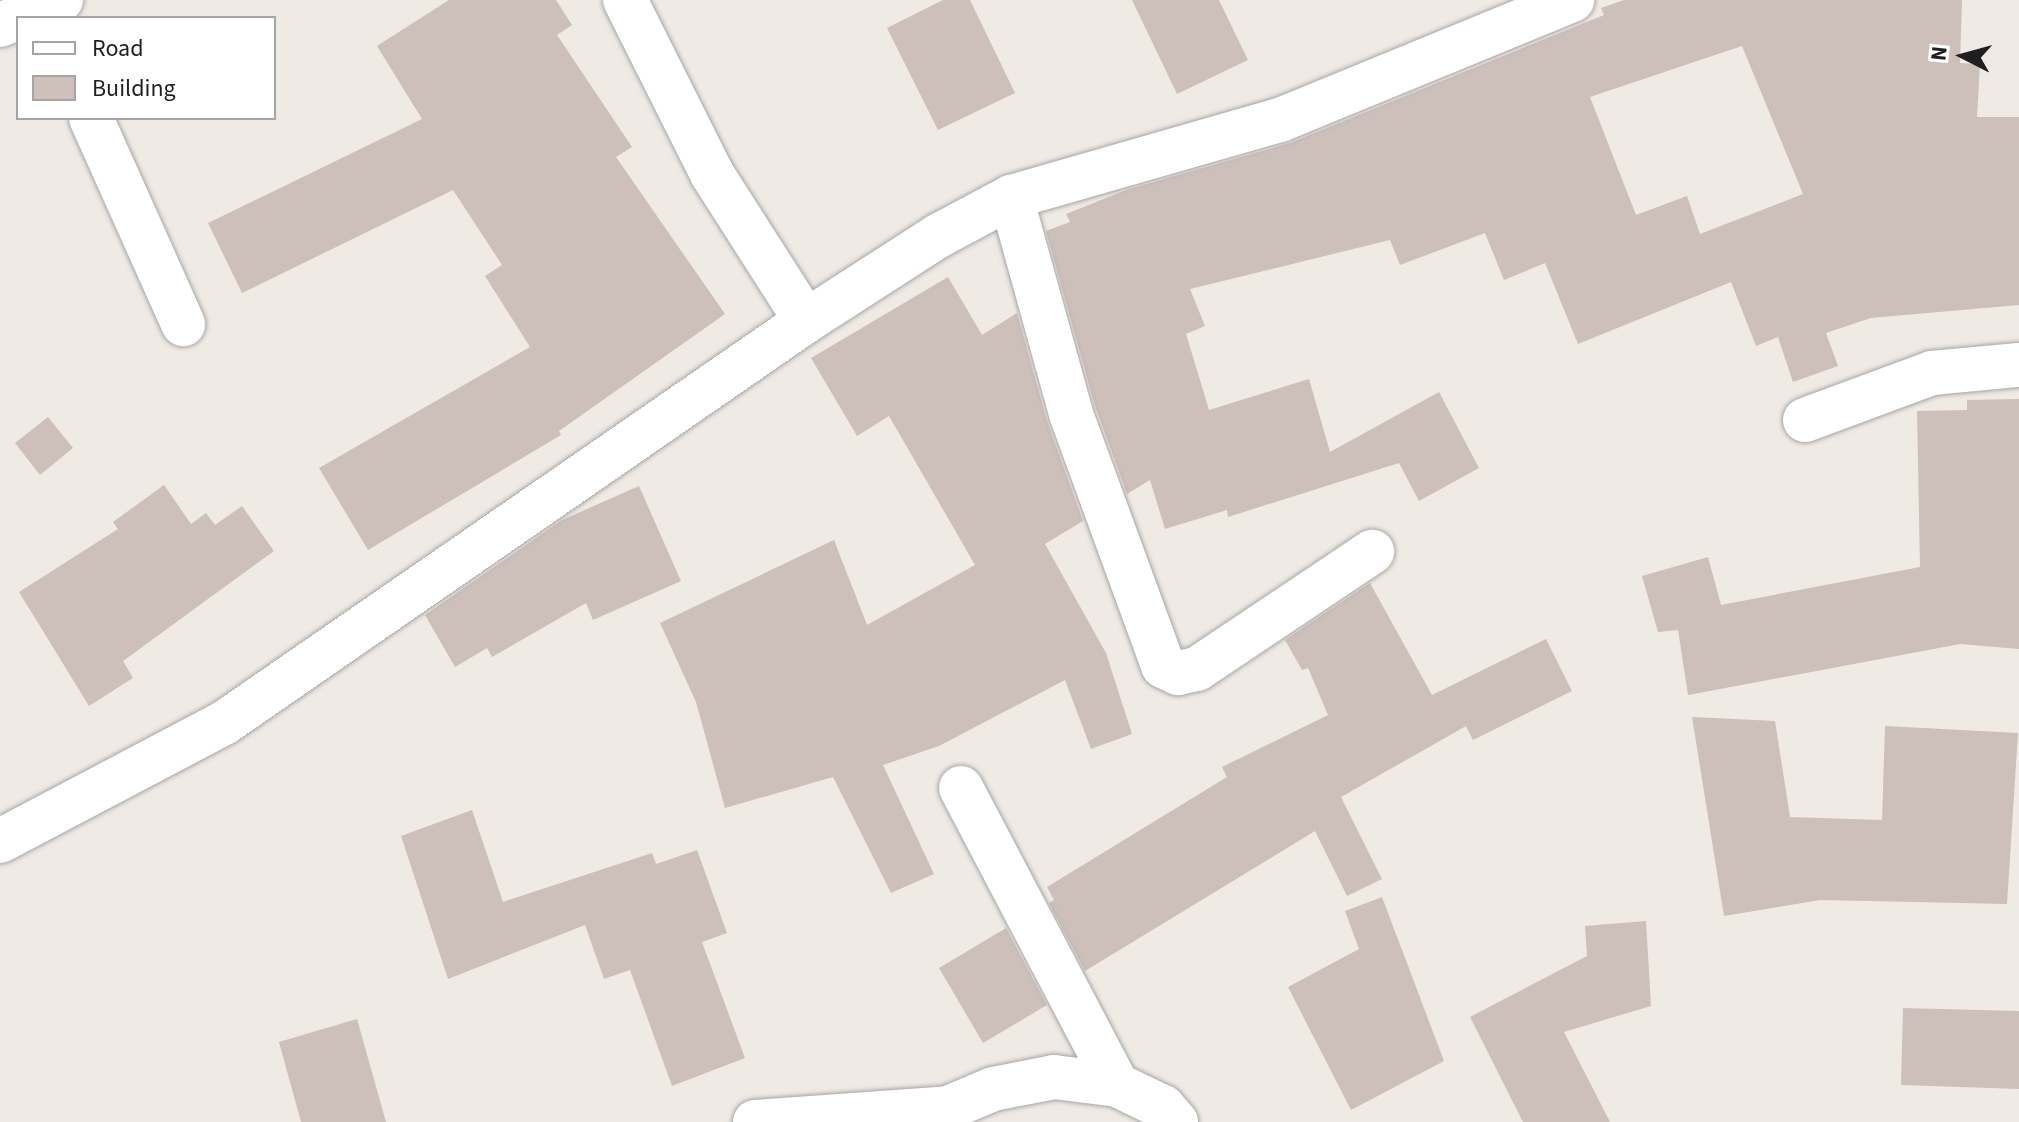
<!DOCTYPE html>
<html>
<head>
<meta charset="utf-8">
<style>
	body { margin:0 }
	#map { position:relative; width:2019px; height:1122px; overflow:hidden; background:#f0eae4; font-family:"Source Sans 3",sans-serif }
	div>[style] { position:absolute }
	.building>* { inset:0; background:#cdbfba }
	.roads { filter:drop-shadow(0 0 2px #a6a6a6) drop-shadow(0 0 2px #a6a6a6) }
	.minor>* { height:44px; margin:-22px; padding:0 22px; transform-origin:22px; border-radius:22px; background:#fff }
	span { translate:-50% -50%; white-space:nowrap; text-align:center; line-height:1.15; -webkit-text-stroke:7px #fff; paint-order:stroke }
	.legend { position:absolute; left:16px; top:16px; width:260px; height:104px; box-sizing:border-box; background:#fff; border:2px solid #a5a5a5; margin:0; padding:10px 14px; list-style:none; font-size:24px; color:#1f1f1f }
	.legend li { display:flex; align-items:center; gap:16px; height:40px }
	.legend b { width:40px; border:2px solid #a5a5a5 }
	.north { position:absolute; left:1923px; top:16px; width:80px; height:80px; -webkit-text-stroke:6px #fff; paint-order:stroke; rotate:276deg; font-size:22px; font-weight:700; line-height:32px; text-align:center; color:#1f1f1f }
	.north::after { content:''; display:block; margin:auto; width:28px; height:36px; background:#1f1f1f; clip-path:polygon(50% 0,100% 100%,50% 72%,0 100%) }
</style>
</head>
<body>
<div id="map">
	<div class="building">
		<div style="clip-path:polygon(449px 0,556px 0,572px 25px,557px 35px,632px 147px,616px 157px,725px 314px,559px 431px,561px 435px,368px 550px,319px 468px,530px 347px,485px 276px,502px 265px,453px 190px,242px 293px,208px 223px,422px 119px,377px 46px)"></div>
		<div style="clip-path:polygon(943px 0,970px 0,1015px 93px,938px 130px,887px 28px)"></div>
		<div style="clip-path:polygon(1132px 0,1219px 0,1248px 60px,1177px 94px)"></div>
		<div style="clip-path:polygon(evenodd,1624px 0,1962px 0,1960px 63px,1980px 64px,1977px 117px,2019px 117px,2019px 305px,1871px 318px,1826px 333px,1838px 366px,1793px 382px,1778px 337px,1756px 346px,1731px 282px,1578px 344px,1545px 263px,1504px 280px,1485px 233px,1400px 265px,1390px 240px,1190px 289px,1205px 326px,1186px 334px,1209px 410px,1309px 379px,1330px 452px,1439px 392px,1479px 468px,1419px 501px,1399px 463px,1228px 517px,1227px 510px,1165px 529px,1150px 480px,1127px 494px,1095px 406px,1046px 231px,1070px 222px,1066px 214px,1126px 190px,1290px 143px,1604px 15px,1601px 8px,1624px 0,1742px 46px,1803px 194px,1700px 234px,1687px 196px,1636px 215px,1590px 97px,1742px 46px)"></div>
		<div style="clip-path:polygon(948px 277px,982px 335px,1017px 313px,1047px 421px,1083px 521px,1045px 544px,1106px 653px,1132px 734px,1091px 749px,1065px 680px,939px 746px,883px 765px,934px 874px,891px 893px,833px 777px,725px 808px,696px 702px,660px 623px,834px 540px,867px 625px,975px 565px,889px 416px,857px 436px,811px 358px)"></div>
		<div style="clip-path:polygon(2019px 399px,2019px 649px,1960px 644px,1688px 695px,1678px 630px,1658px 632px,1642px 576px,1708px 557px,1721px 605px,1920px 567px,1917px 411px,1967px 410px,1967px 400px)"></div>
		<div style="clip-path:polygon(48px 417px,73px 448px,40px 475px,15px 443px)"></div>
		<div style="clip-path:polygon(164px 485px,191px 524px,206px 513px,215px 525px,242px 506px,274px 551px,123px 661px,133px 678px,89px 706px,19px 592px,118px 529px,113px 522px)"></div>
		<div style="clip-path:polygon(639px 486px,681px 581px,593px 620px,586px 603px,492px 657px,487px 648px,455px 667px,425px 615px,562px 520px)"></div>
		<div style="clip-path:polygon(1370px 583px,1432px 695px,1546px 639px,1572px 691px,1473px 740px,1466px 726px,1341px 797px,1382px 879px,1347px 896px,1315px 831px,1085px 971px,1049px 903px,1054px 900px,1047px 887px,1227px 777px,1222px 767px,1328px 715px,1308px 668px,1302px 670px,1285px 640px)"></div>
		<div style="clip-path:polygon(1692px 717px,1775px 721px,1790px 817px,1882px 820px,1885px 726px,2018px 733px,2007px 904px,1820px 900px,1724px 916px)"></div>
		<div style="clip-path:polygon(472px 810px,503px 902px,652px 853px,656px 864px,697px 850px,727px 933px,702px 942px,745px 1058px,672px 1086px,630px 970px,604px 979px,585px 925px,448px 979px,401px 836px)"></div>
		<div style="clip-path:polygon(1382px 897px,1444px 1061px,1351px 1110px,1288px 987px,1359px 949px,1345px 911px)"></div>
		<div style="clip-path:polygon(1646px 921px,1651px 1006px,1564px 1032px,1610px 1122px,1523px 1122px,1470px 1017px,1587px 956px,1585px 926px)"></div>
		<div style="clip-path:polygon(1006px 928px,1047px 1005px,983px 1043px,939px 968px)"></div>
		<div style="clip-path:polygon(1903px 1008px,2019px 1011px,2019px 1089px,1901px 1085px)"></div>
		<div style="clip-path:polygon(357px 1019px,386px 1122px,301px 1122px,279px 1042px)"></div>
	</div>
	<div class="roads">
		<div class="minor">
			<div style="left:625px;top:0;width:195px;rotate:63.4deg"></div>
			<div style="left:712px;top:174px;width:174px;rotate:57.4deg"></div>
			<div style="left:0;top:25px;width:66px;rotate:-22.3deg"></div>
			<div style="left:91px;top:118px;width:226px;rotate:65.9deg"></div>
			<div style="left:1011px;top:197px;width:225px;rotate:74.5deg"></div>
			<div style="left:1071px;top:414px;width:268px;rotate:69.9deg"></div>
			<div style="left:1163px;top:666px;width:17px;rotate:25deg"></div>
			<div style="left:1178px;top:673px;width:19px;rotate:-12deg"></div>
			<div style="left:1197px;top:669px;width:211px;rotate:-33.8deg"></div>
			<div style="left:1805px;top:420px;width:135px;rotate:-20.3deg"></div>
			<div style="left:1932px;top:373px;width:87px;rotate:-5.3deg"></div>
			<div style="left:961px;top:788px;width:335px;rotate:62.3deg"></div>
			<div style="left:0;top:841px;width:253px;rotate:-27.8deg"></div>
			<div style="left:224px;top:723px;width:707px;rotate:-34.63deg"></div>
			<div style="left:806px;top:321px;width:157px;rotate:-32.8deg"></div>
			<div style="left:938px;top:236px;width:83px;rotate:-28.1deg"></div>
			<div style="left:1011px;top:197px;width:280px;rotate:-16deg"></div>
			<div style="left:1280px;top:120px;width:316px;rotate:-22.3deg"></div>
			<div style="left:755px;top:1122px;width:194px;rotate:-4.1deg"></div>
			<div style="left:948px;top:1108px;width:49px;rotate:-22.9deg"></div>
			<div style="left:993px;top:1089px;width:62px;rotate:-11.1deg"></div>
			<div style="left:1054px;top:1077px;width:64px;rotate:7.2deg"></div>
			<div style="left:1117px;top:1085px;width:51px;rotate:25.6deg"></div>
			<div style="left:1163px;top:1107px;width:20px;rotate:49deg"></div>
		</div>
	</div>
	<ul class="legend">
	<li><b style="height:10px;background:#fff"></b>Road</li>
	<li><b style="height:22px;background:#cdbfba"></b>Building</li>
	</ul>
	<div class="north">N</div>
</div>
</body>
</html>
